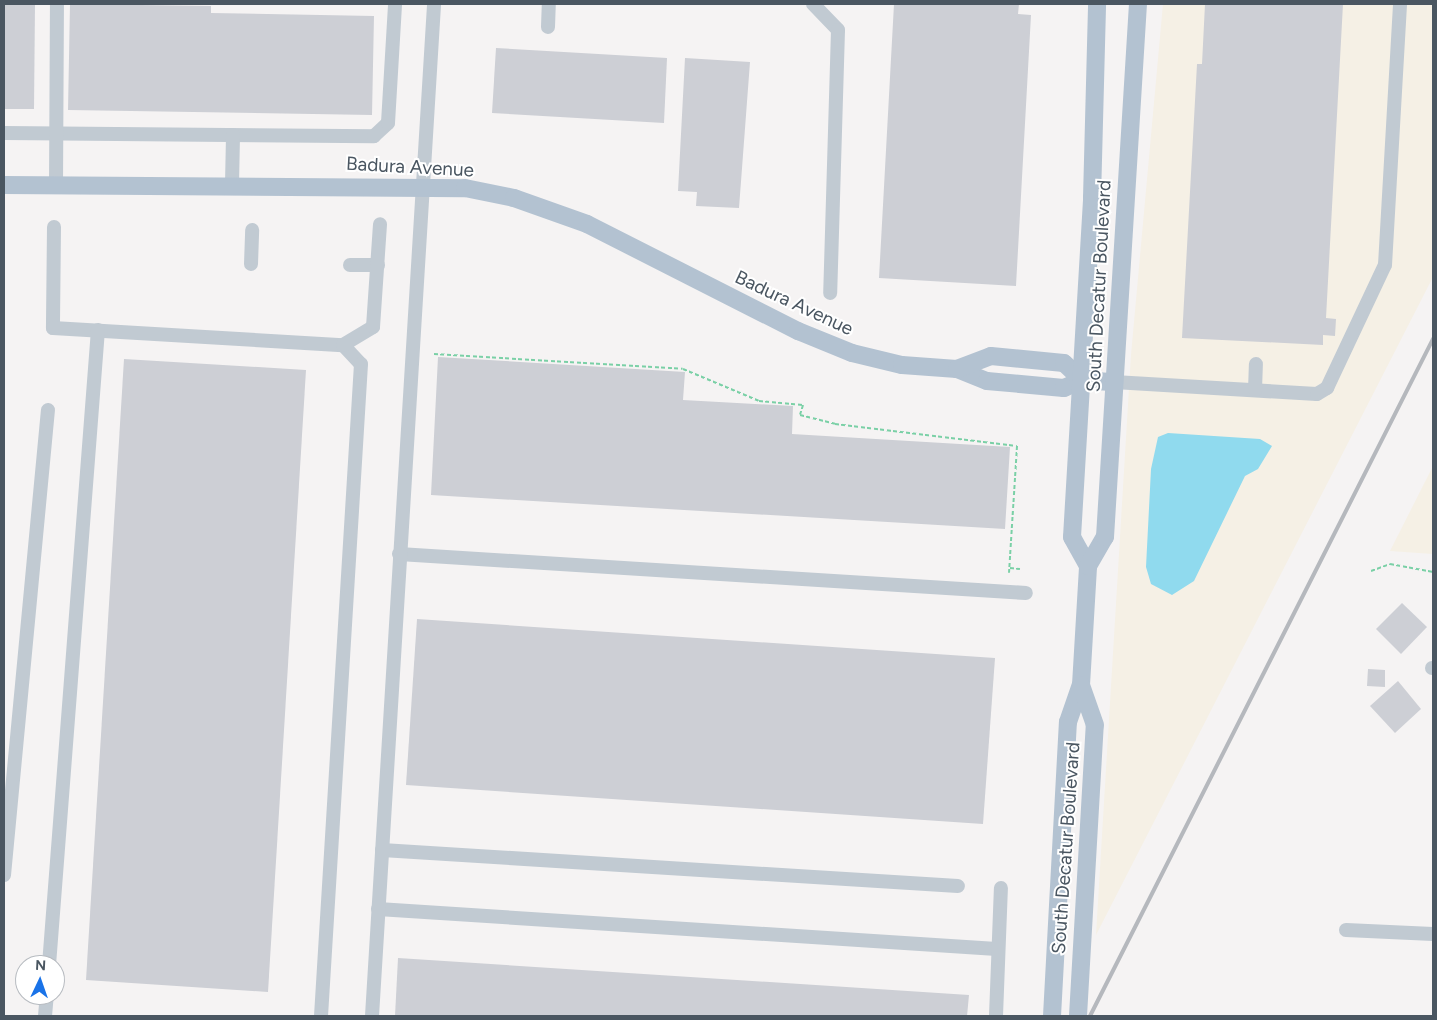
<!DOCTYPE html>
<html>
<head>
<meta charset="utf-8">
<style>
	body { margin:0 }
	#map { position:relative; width:1437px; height:1020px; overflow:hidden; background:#f5f3f3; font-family:Figtree,sans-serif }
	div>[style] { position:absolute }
	.sand>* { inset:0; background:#f5f0e5 }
	.water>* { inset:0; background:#90daee }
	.building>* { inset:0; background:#cdcfd5 }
	.path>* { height:2px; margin-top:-1px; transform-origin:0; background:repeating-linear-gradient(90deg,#7ad0a6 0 4px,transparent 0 6.5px) }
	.minor>* { height:14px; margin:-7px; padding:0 7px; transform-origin:7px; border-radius:7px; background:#c1cad2 }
	.major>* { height:18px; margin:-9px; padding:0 9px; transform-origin:9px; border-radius:9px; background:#b3c2d1 }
	.rail>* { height:4px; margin:-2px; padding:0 2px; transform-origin:2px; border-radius:2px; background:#b5b8bd }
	span { translate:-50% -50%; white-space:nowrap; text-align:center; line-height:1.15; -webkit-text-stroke:4px #fff; paint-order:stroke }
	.street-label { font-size:19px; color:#4a5661 }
	.frame { position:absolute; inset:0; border:5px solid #4a5661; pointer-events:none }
	.north { position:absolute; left:15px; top:955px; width:50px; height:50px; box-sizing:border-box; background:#fff; border:1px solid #b7bbc0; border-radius:50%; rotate:3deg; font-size:14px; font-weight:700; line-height:20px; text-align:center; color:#4a5661 }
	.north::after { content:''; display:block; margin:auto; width:18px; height:22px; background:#1a73e8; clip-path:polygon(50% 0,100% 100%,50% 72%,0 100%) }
</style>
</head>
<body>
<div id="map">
	<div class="sand">
		<div style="clip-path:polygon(1163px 4px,1433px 4px,1433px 277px,1096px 935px,1131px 355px)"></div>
		<div style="clip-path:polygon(1433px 466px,1433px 554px,1390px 551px)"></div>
	</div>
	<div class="water">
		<div style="clip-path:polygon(1168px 433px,1260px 439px,1272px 446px,1258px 469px,1245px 476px,1194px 581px,1172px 595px,1151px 584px,1146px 567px,1151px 469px,1158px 437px)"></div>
	</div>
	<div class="building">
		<div style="clip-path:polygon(4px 4px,35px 4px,34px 109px,4px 109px)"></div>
		<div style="clip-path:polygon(70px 4px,211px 6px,211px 13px,374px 16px,372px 115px,68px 110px)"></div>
		<div style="clip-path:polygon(894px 4px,1019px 4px,1018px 14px,1031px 15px,1016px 286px,879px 278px)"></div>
		<div style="clip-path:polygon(1205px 4px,1343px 4px,1326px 318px,1336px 319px,1335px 336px,1323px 335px,1323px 345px,1182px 338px,1197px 64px,1202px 64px)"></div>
		<div style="clip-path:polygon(496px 48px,667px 58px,664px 123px,492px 113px)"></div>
		<div style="clip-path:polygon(685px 58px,750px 62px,739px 208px,696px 206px,697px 192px,678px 191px)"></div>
		<div style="clip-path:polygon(438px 357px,685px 372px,683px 400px,793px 406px,792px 434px,1010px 447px,1005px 529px,431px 495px)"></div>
		<div style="clip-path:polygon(124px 359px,306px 370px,268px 992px,86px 980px)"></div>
		<div style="clip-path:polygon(1402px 603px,1427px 627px,1401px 654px,1376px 629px)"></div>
		<div style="clip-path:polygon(417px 619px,995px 658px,983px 824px,406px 785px)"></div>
		<div style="clip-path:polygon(1368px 669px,1385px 670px,1385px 687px,1367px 686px)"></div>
		<div style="clip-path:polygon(1398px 681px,1421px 709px,1395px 733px,1370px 706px)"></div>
		<div style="clip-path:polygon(398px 958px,969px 995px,967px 1016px,395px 1016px)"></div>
	</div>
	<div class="path">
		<div style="left:434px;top:354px;width:249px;rotate:3.4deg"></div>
		<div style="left:683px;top:369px;width:82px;rotate:22.8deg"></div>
		<div style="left:759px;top:401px;width:44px;rotate:5.2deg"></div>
		<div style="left:803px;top:405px;width:10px;rotate:107deg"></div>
		<div style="left:800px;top:415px;width:36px;rotate:14deg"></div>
		<div style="left:835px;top:424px;width:183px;rotate:6.9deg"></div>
		<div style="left:1017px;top:446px;width:127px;rotate:93.6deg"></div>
		<div style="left:1010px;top:568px;width:10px;rotate:6deg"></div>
		<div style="left:1371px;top:571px;width:20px;rotate:-20deg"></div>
		<div style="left:1390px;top:564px;width:44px;rotate:10.5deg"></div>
	</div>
	<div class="minor">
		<div style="left:813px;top:4px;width:36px;rotate:46deg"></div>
		<div style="left:838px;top:30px;width:263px;rotate:91.7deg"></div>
		<div style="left:548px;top:27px;width:23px;rotate:-88deg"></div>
		<div style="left:4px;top:133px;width:370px;rotate:0.5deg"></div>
		<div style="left:374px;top:136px;width:19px;rotate:-43deg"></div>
		<div style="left:388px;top:123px;width:119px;rotate:-86.6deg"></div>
		<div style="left:232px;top:184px;width:49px;rotate:-88.8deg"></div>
		<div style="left:56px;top:186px;width:182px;rotate:-89.7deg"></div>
		<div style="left:54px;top:227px;width:101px;rotate:90.6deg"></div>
		<div style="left:53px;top:328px;width:290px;rotate:3.4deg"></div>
		<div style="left:343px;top:345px;width:26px;rotate:47deg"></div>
		<div style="left:361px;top:364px;width:653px;rotate:93.51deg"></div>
		<div style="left:251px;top:264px;width:34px;rotate:-88deg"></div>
		<div style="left:350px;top:265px;width:28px"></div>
		<div style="left:343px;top:345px;width:35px;rotate:-31deg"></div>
		<div style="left:373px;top:327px;width:103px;rotate:-86.1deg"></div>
		<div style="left:1114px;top:382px;width:203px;rotate:3.4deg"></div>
		<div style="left:1317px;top:394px;width:12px;rotate:-31deg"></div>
		<div style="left:1327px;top:388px;width:136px;rotate:-64.8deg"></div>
		<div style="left:1385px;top:265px;width:261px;rotate:-86.7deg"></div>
		<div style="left:1255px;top:390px;width:26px;rotate:-88deg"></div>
		<div style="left:399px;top:554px;width:628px;rotate:3.56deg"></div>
		<div style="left:1432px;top:668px;width:1px"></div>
		<div style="left:382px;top:850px;width:577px;rotate:3.58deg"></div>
		<div style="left:4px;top:875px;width:467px;rotate:-84.6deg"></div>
		<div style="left:378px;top:909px;width:620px;rotate:3.7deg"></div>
		<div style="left:1346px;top:930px;width:87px;rotate:2.6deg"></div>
		<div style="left:49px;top:965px;width:637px;rotate:-85.59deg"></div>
		<div style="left:45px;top:1016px;width:21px;rotate:-85deg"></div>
		<div style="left:372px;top:1016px;width:1014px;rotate:-86.49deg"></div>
		<div style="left:996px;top:1016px;width:128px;rotate:-87.8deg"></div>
	</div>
	<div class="major">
		<div style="left:4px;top:185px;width:461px;rotate:0.4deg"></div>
		<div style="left:465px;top:188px;width:50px;rotate:11.5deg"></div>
		<div style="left:514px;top:198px;width:77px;rotate:19.6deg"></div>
		<div style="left:587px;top:224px;width:237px;rotate:26.9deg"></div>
		<div style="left:798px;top:331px;width:58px;rotate:22.2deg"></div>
		<div style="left:852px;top:353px;width:51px;rotate:13.5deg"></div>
		<div style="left:902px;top:365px;width:55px;rotate:4.2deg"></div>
		<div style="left:957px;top:369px;width:32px;rotate:22deg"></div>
		<div style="left:987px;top:381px;width:77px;rotate:5.2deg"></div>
		<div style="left:1064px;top:388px;width:20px;rotate:-24deg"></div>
		<div style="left:1082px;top:380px;width:32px;rotate:4deg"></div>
		<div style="left:957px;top:369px;width:36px;rotate:-21deg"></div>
		<div style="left:991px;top:356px;width:73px;rotate:5.5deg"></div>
		<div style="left:1064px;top:363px;width:25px;rotate:43deg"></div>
		<div style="left:1088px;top:566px;width:33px;rotate:-119deg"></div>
		<div style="left:1072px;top:537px;width:340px;rotate:-86.6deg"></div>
		<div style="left:1092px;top:198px;width:194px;rotate:-88.5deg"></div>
		<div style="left:1052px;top:1016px;width:294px;rotate:-86.9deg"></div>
		<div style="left:1068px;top:722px;width:39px;rotate:-71deg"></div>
		<div style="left:1081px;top:685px;width:119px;rotate:-86.6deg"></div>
		<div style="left:1088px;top:566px;width:34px;rotate:-60deg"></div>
		<div style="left:1105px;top:537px;width:534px;rotate:-86.46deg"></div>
		<div style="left:1078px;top:1016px;width:291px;rotate:-86.7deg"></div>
		<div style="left:1095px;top:725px;width:42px;rotate:-109.3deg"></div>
	</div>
	<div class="rail">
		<div style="left:1090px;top:1016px;width:759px;rotate:-63.13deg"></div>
	</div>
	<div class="street-label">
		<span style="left:410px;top:167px;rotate:3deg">Badura Avenue</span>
		<span style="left:1099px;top:286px;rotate:-87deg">South Decatur Boulevard</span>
		<span style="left:794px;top:303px;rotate:25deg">Badura Avenue</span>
		<span style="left:1066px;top:848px;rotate:-86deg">South Decatur Boulevard</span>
	</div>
	<div class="frame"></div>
	<div class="north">N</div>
</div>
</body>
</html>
